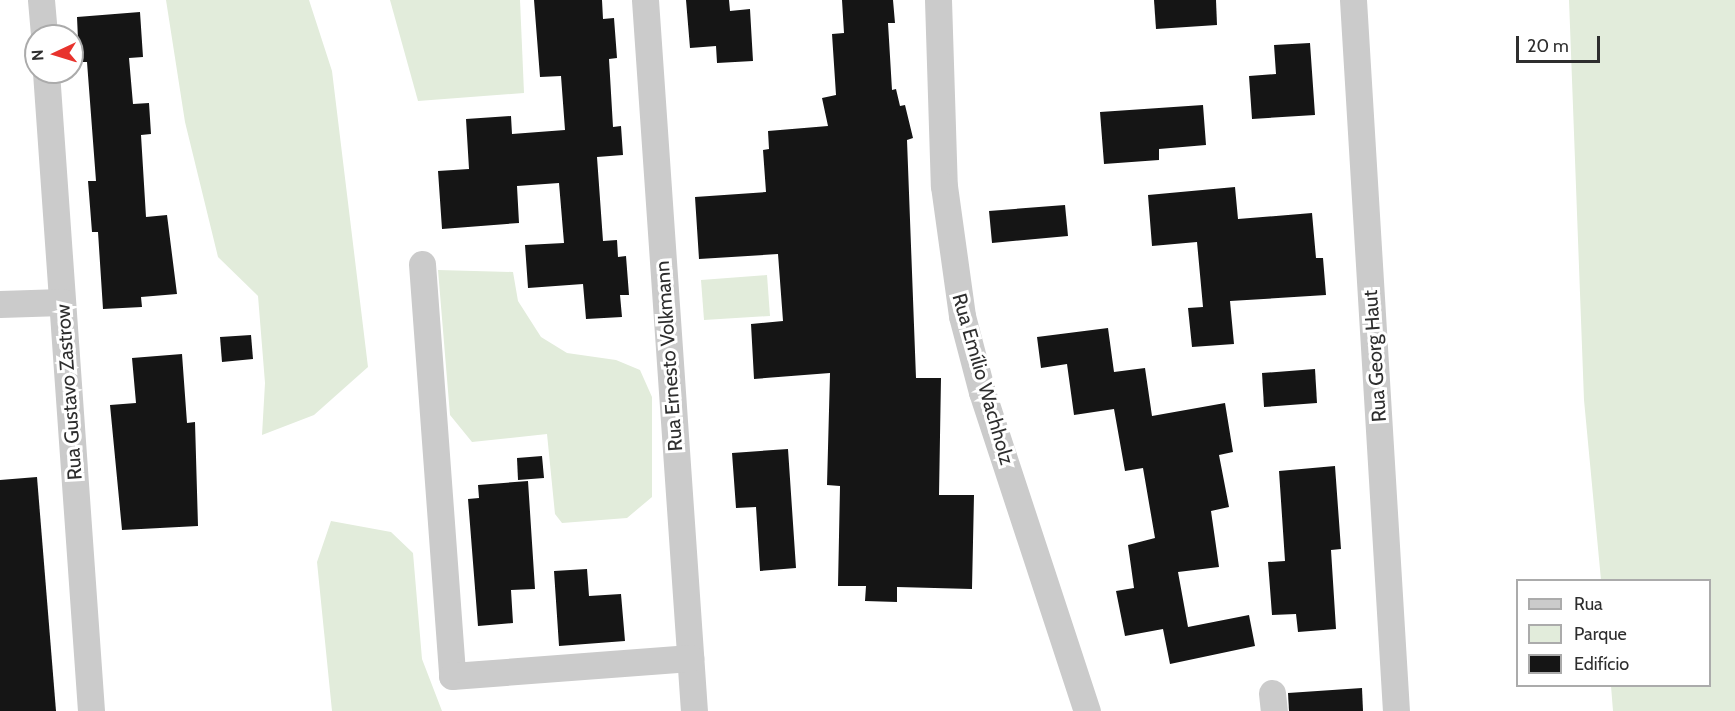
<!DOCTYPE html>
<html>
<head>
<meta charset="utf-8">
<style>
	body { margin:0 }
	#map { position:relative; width:1735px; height:711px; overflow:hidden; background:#fff; font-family:Cabin,sans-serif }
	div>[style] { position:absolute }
	.green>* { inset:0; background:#e2ecdb }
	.building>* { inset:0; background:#151515 }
	.street>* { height:27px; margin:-13.5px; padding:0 13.5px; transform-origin:13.5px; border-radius:13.5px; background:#cbcbcb }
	span { translate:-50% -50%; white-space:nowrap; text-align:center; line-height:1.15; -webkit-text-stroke:6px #fff; paint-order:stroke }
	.street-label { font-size:20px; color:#2e2e2e }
	.legend { position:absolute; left:1516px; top:579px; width:195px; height:108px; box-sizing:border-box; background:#fff; border:2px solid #ababab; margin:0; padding:8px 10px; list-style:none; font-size:18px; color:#2e2e2e }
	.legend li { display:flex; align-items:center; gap:12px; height:30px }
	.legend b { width:30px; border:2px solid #ababab }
	.north { position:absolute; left:24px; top:24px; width:60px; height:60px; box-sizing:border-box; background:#fff; border:2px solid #ababab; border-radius:50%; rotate:266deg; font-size:16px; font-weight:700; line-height:24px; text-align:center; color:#2e2e2e }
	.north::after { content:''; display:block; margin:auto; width:21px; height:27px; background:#e8332d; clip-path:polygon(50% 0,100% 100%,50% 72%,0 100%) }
	.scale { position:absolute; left:1516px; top:36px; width:84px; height:27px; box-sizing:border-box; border:3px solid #2e2e2e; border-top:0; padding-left:8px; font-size:18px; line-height:21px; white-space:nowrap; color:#2e2e2e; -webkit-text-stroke:4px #fff; paint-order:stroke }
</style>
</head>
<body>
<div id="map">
	<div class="green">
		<div style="clip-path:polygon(166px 0,309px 0,332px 71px,368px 367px,314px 415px,262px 435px,265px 383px,258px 296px,218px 257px,185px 122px)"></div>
		<div style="clip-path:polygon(390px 0,520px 0,524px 93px,418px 101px)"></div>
		<div style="clip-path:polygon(1569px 0,1735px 0,1735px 711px,1613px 711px,1611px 686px,1710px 686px,1710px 580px,1601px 580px,1584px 400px)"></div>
		<div style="clip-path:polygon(438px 270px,513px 272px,518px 301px,541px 337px,567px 353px,616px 360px,640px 370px,652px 397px,652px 497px,627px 518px,562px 523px,555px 514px,547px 434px,472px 442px,450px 415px)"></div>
		<div style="clip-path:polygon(767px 275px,770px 316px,704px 320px,701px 280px)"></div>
		<div style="clip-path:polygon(331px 521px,391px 532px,413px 553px,422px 659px,442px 711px,332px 711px,317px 562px)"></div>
	</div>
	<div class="building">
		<div style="clip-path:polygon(534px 0,602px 0,603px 19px,614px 18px,617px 58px,609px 59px,613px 127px,621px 126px,623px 155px,597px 157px,603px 241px,617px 240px,618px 257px,626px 256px,629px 295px,620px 295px,622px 317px,586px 319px,583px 284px,528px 288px,525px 245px,564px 243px,559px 183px,517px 186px,519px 223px,442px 229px,438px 171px,469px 169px,466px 119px,511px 116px,512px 134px,565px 130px,561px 76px,540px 77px)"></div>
		<div style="clip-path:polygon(686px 0,729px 0,730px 11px,750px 9px,753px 61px,717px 63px,716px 46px,690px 48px)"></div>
		<div style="clip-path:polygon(842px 0,893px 0,895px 23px,888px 23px,892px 90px,896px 89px,900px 106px,905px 105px,913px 138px,907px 140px,916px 378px,941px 378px,939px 495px,974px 495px,972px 589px,897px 587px,897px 602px,865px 601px,866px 586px,838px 586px,840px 486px,827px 485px,830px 373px,754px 379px,751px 324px,783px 321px,778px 254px,699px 259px,695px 197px,766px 192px,763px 150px,769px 149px,768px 131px,828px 126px,822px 98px,836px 95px,832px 34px,844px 33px)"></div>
		<div style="clip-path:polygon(1154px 0,1216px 0,1217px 25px,1156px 29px)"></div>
		<div style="clip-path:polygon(140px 12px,143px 57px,129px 58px,133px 104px,149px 103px,151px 134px,141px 135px,146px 217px,167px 215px,177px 294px,141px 297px,142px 307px,103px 309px,98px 232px,92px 232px,88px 181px,96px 181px,87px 62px,79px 62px,77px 17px)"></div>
		<div style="clip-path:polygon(1310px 43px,1315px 115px,1252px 119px,1249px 76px,1276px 74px,1274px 45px)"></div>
		<div style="clip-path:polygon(1203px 105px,1206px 145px,1159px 149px,1159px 160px,1104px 164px,1100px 112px)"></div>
		<div style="clip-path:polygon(1235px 187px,1238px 219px,1312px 213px,1316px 258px,1323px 258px,1326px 295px,1230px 301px,1234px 344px,1192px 347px,1188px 308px,1203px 307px,1197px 242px,1152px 246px,1148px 195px)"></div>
		<div style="clip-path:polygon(1065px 205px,1068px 236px,992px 243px,989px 211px)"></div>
		<div style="clip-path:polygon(1108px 328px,1114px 372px,1145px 368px,1152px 416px,1225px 403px,1233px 452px,1219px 455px,1229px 507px,1211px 511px,1219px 567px,1178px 572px,1188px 627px,1249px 615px,1255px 646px,1170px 664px,1163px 629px,1125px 636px,1116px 591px,1134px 588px,1128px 545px,1155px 538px,1143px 468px,1125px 471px,1114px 409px,1074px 415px,1067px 364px,1041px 368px,1037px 337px)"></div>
		<div style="clip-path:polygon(251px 335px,253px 359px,222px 362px,220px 337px)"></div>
		<div style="clip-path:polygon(182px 354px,187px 423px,195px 422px,198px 526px,122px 530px,110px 405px,136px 403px,132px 358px)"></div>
		<div style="clip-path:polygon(1315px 369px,1317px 403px,1264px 407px,1262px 373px)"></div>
		<div style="clip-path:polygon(788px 449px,796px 568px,760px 571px,756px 507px,736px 508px,732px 453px)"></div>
		<div style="clip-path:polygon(542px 456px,544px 478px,518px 480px,517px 458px)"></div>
		<div style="clip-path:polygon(1335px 466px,1341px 549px,1331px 550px,1336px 629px,1298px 632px,1296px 614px,1272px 615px,1268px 562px,1285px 561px,1279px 471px)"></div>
		<div style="clip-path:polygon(37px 477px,56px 711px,0 711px,0 480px)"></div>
		<div style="clip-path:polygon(528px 481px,535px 589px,511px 590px,513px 623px,478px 626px,468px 499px,479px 498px,478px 485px)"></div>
		<div style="clip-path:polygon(587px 569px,589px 596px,621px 594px,625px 641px,559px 646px,554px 571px)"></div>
		<div style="clip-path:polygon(1362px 688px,1363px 711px,1289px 711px,1288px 693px)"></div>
	</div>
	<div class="street">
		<div style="left:41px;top:0;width:36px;rotate:85deg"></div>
		<div style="left:645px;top:0;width:713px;rotate:86.06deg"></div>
		<div style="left:938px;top:0;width:186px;rotate:88.2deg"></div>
		<div style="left:944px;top:186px;width:131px;rotate:82.1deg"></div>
		<div style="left:962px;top:316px;width:79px;rotate:75.3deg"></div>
		<div style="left:982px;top:392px;width:336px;rotate:71.8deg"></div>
		<div style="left:1353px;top:0;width:712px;rotate:86.54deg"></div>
		<div style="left:46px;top:72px;width:641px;rotate:85.97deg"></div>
		<div style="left:422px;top:264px;width:413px;rotate:85.8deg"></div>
		<div style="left:452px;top:676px;width:239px;rotate:-4.3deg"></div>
		<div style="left:0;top:304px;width:62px;rotate:-1.8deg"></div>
		<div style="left:1272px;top:693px;width:18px;rotate:84deg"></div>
	</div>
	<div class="street-label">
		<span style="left:669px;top:356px;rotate:-94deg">Rua Ernesto Volkmann</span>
		<span style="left:1375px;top:356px;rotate:-94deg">Rua Georg Haut</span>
		<span style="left:983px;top:379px;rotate:74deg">Rua Emílio Wachholz</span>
		<span style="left:69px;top:392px;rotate:-94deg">Rua Gustavo Zastrow</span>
	</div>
	<ul class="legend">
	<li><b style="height:8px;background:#cbcbcb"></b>Rua</li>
	<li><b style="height:16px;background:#e2ecdb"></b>Parque</li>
	<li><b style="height:16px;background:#151515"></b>Edifício</li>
	</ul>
	<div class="north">N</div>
	<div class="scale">20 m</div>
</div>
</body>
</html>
